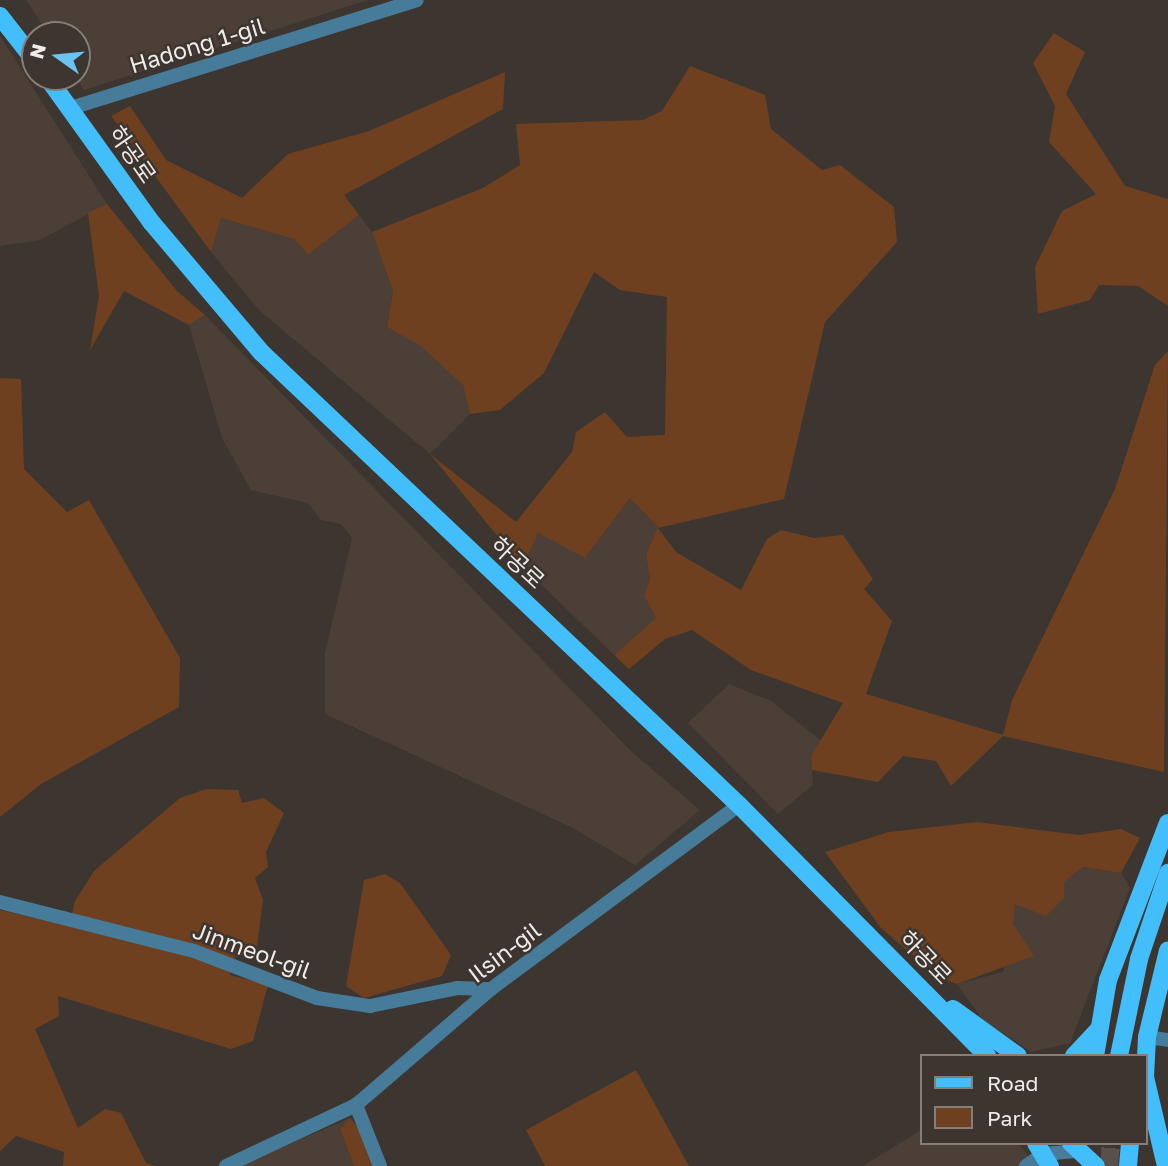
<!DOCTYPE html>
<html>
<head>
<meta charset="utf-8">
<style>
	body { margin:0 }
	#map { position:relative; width:1168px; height:1166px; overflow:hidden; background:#3d3530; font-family:"Golos Text","Noto Sans KR",sans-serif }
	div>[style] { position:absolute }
	.built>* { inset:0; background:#4c3f37 }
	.green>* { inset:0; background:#6e4020 }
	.major-tunnel>* { height:18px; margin-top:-9px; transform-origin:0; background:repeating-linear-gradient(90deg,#58504b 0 18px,transparent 0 27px) }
	.minor>* { height:14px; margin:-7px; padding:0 7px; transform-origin:7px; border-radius:7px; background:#467c99 }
	.major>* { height:18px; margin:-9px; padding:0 9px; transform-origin:9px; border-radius:9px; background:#42befb }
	span { translate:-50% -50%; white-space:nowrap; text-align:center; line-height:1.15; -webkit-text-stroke:5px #3d3530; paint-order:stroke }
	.street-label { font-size:23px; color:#f0ebe7 }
	.legend { position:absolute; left:920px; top:1054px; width:228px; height:91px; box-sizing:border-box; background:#3d3530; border:2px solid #857e79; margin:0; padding:9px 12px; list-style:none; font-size:21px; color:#f0ebe7 }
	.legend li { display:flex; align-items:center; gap:14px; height:35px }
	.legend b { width:35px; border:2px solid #857e79 }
	.north { position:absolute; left:21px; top:21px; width:70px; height:70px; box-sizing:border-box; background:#3d3530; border:2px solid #857e79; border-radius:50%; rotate:285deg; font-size:19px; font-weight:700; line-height:28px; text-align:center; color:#f0ebe7 }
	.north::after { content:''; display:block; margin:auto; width:24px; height:32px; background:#6cc3f2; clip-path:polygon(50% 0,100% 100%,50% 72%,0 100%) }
</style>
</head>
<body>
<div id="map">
	<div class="built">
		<div style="clip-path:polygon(26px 0,368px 0,84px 90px,76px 77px,77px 35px,49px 35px)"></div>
		<div style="clip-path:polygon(0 36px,107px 204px,40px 240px,0 246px)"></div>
		<div style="clip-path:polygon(359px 215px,372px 232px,393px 291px,387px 327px,421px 345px,463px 385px,470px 414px,430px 454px,260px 311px,211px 252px,221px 218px,294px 239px,308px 255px)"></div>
		<div style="clip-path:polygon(205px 315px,632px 752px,700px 810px,635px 865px,573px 828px,325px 714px,325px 653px,352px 538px,341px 524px,321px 520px,308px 503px,251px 490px,222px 438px,189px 325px)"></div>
		<div style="clip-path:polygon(630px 497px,658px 527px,646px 555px,650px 578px,644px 596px,656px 618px,614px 655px,523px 567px,538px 533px,585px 558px)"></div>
		<div style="clip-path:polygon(729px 684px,771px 701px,824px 743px,811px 756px,813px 785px,778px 814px,688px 723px)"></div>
		<div style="clip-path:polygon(1083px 867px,1121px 873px,1130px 888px,1070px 1043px,1031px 1052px,982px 1019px,957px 984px,1003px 972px,1015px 903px)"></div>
		<div style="clip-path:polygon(350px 1118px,340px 1131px,354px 1166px,239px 1166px)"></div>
		<div style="clip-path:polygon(921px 1130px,921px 1143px,1018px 1143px,1036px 1166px,863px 1166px)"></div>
	</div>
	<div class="green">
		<div style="clip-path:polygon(1054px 33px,1085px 52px,1066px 94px,1125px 186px,1168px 199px,1168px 306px,1138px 286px,1099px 285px,1090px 300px,1038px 314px,1035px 267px,1062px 211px,1096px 194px,1049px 142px,1055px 106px,1033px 63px)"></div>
		<div style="clip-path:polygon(690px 66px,765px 95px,771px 129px,822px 170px,840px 165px,894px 207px,897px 242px,825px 322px,784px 499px,658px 528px,676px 552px,741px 590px,767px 539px,781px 530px,814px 538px,843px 535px,873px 579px,864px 589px,892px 621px,866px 694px,1003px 735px,1012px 700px,1115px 489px,1155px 365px,1168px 351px,1164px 772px,1003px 736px,951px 786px,936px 761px,903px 756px,878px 782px,812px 770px,811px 756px,843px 703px,751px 670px,692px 630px,665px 639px,629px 669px,614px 655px,656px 618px,644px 596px,650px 578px,646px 555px,658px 527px,630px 498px,585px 558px,538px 533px,523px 567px,430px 454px,516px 522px,572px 452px,576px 432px,605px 412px,627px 437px,665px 435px,667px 297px,620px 290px,594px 272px,544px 373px,500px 410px,470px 414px,463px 385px,421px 346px,387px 327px,393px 291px,372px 232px,483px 188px,520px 165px,516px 124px,643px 120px,662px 111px)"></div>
		<div style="clip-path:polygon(505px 72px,503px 109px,344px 195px,359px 215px,308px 255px,294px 239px,221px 218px,211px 252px,111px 116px,130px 106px,166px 160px,242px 198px,288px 154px,369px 131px)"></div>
		<div style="clip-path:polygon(107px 204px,177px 291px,205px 315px,189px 325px,124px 291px,90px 350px,99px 296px,88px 213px)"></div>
		<div style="clip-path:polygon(0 378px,21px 379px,24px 469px,67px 512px,89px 500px,180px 658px,179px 707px,41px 784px,0 817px)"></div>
		<div style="clip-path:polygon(206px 789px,238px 790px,242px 803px,264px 798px,284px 813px,266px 852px,268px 867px,255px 878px,263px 900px,256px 954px,235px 957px,230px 975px,268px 985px,253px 1041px,231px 1049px,58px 996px,59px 1016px,35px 1029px,78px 1128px,105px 1109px,121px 1113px,146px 1163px,156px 1166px,63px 1166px,64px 1152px,16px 1136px,0 1151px,0 910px,69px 926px,75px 901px,94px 871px,180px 798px)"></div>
		<div style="clip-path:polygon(977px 822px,1079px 835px,1121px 829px,1140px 838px,1121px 873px,1083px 867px,1064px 882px,1064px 898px,1046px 916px,1015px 904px,1013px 924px,1034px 956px,957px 984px,938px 977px,881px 928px,825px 852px,889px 832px)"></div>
		<div style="clip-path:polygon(385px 874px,400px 883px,451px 955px,442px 976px,364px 998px,346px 986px,364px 880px)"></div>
		<div style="clip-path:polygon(636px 1070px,689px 1166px,545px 1166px,526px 1130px)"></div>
		<div style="clip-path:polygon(350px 1118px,360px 1130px,374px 1166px,354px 1166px,340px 1130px)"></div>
	</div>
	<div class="major-tunnel">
		<div style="left:1109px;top:1166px;width:23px;rotate:-85deg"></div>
	</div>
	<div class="minor">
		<div style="left:71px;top:108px;width:362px;rotate:-17.3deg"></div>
		<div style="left:0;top:902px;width:200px;rotate:14.2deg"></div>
		<div style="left:194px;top:951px;width:132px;rotate:20.9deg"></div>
		<div style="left:317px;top:998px;width:54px;rotate:8.6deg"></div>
		<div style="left:370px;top:1006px;width:90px;rotate:-11.6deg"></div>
		<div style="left:458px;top:988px;width:33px;rotate:2deg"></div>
		<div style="left:1147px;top:1037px;width:21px;rotate:8deg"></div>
		<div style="left:226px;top:1166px;width:144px;rotate:-25.1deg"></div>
		<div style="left:380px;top:1166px;width:66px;rotate:-111.5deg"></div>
		<div style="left:356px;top:1105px;width:178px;rotate:-40.7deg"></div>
		<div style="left:491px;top:989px;width:309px;rotate:-36.6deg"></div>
		<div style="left:1026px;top:1166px;width:21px;rotate:-35deg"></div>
		<div style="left:1043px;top:1154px;width:36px;rotate:-5deg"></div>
	</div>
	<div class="major">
		<div style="left:0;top:16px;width:57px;rotate:52.1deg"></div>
		<div style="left:47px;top:77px;width:180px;rotate:54.3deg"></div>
		<div style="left:152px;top:223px;width:170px;rotate:49.8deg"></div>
		<div style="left:262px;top:353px;width:657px;rotate:43.46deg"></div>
		<div style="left:739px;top:805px;width:353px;rotate:45.3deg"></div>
		<div style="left:953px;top:1009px;width:80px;rotate:35.9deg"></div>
		<div style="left:1074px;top:1056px;width:35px;rotate:-47deg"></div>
		<div style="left:1095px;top:1056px;width:77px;rotate:-80.3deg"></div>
		<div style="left:1108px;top:980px;width:168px;rotate:-69.1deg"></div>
		<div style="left:1119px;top:1056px;width:99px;rotate:-78.3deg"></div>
		<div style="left:1139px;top:959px;width:91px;rotate:-71.4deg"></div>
		<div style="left:1036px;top:1143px;width:27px;rotate:59deg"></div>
		<div style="left:1071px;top:1143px;width:34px;rotate:43deg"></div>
		<div style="left:1128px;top:1166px;width:23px;rotate:-85deg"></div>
		<div style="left:1166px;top:1166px;width:91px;rotate:-103.3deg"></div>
		<div style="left:1145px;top:1077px;width:40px;rotate:-87.1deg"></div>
		<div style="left:1147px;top:1037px;width:89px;rotate:-76.4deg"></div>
	</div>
	<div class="street-label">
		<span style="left:197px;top:45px;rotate:-17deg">Hadong 1-gil</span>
		<span style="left:133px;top:154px;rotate:55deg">하공로</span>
		<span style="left:518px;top:562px;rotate:43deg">하공로</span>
		<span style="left:252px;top:950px;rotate:20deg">Jinmeol-gil</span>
		<span style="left:504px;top:952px;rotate:-37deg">Ilsin-gil</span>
		<span style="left:926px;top:957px;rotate:46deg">하공로</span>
	</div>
	<ul class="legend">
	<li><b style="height:9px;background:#42befb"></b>Road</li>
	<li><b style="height:19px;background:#6e4020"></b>Park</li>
	</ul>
	<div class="north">N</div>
</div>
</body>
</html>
